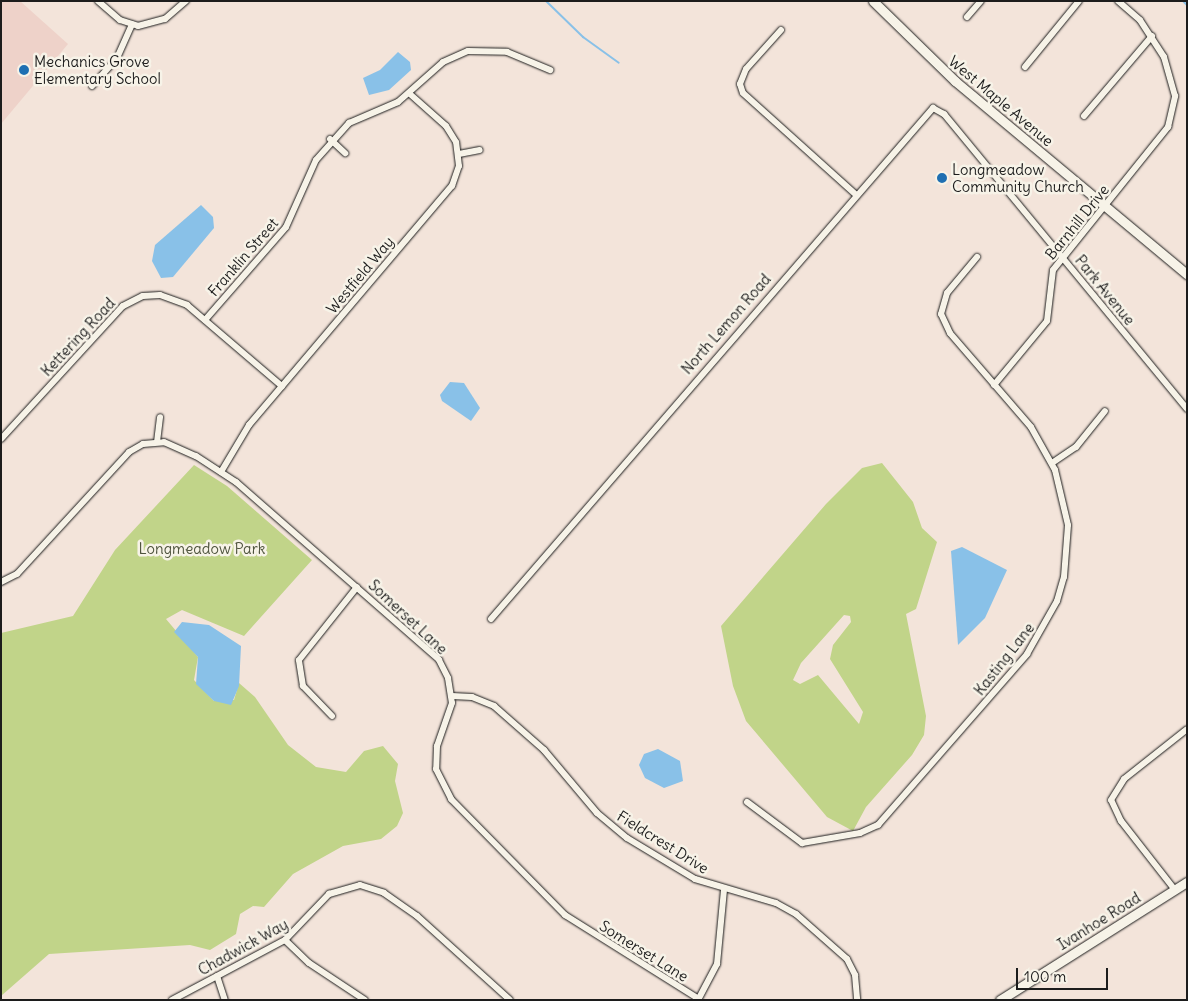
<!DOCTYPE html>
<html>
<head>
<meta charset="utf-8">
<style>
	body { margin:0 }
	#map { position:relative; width:1188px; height:1001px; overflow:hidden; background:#f3e4da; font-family:Delius,sans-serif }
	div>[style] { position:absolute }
	.built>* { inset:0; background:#eed2c9 }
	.green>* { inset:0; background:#c1d489 }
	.water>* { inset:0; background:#89c1e8 }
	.stream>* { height:2px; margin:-1px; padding:0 1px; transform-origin:1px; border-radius:1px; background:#89c1e8 }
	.roads { filter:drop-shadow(0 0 1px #1c1c1c) drop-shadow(0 0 1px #1c1c1c) }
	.street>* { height:6px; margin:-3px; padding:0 3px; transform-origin:3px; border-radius:3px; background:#f7f3e8 }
	.secondary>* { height:9px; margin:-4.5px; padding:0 4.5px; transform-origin:4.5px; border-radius:4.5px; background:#f7f3e8 }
	.dots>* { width:14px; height:14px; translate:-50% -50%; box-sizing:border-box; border:2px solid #f7f3e8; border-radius:50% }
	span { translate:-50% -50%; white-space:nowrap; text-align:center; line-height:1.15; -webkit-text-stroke:5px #f7f3e8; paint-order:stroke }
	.poi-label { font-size:15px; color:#1c1c1c }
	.left { translate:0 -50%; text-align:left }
	.street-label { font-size:15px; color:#1c1c1c }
	.park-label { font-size:15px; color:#4e533d }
	.frame { position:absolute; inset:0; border:2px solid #1c1c1c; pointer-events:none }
	.scale { position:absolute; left:1016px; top:968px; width:92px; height:22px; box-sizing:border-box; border:2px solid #1c1c1c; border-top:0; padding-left:6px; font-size:15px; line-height:18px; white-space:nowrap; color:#1c1c1c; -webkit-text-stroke:4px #f7f3e8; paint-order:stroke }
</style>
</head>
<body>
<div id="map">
	<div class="built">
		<div style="clip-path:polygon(1px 1px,20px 1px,68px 44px,1px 124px)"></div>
	</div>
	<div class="green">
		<div style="clip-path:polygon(evenodd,882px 463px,913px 502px,922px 528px,937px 542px,916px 609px,906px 614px,926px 716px,924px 735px,912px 755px,866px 807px,853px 831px,827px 817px,746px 721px,733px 686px,721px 626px,826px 504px,862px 468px,882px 463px,844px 615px,850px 616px,851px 622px,833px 645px,830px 659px,863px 712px,859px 724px,818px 675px,800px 684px,793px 680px,801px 663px,844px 615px)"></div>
		<div style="clip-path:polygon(194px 465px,227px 486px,312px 560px,244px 636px,182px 610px,166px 619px,198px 657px,194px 680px,214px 701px,234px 700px,239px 683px,255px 697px,288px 745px,316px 767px,346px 772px,364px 751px,383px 746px,398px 764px,395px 781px,403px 813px,397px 826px,381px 839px,343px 846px,293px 874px,264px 907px,253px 906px,240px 914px,236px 934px,210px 950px,190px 945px,49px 954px,1px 996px,1px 633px,73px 616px,115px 550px)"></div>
	</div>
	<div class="water">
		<div style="clip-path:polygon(398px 52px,410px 62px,411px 70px,389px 90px,369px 95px,363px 78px,380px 70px)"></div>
		<div style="clip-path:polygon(201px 205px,213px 217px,214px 228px,173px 277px,161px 278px,152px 261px,155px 245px)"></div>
		<div style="clip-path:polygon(450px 382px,464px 383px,480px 408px,471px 421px,442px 401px,440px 395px)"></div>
		<div style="clip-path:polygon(962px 547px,1007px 570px,985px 618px,958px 645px,951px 551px)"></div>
		<div style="clip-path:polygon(182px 622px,209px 625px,241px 646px,239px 686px,231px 705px,214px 701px,196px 684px,198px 657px,174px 632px)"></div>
		<div style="clip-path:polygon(658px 749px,680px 761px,683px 781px,664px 788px,645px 778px,639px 765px,644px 754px)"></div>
	</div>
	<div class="stream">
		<div style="left:546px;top:1px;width:52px;rotate:44.2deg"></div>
		<div style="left:583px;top:37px;width:44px;rotate:35.8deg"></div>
		<div style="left:1183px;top:1px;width:6px;rotate:45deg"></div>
	</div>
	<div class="roads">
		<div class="street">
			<div style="left:98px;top:1px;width:29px;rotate:41deg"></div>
			<div style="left:120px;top:20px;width:19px;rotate:18deg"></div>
			<div style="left:138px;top:26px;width:28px;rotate:-15deg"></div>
			<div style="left:165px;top:19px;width:28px;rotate:-41deg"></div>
			<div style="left:967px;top:17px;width:21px;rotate:-49deg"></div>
			<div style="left:781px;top:30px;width:52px;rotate:131.9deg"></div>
			<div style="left:746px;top:69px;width:16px;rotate:112deg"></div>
			<div style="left:740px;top:84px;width:9px;rotate:72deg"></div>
			<div style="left:743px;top:93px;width:151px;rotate:42deg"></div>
			<div style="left:1025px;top:67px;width:85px;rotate:-50.7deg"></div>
			<div style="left:92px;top:86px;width:38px;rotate:-48deg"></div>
			<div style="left:117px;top:58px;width:37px;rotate:-66deg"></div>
			<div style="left:1084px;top:116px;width:105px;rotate:-49.6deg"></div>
			<div style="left:330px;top:139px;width:21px;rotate:43deg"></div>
			<div style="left:459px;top:154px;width:21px;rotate:-11deg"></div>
			<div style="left:205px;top:320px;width:123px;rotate:-48.9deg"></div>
			<div style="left:286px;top:227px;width:73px;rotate:-65.9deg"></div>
			<div style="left:316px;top:160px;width:50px;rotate:-48.3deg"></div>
			<div style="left:349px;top:123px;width:53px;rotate:-23.2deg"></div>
			<div style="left:398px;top:102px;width:60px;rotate:-41.6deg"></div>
			<div style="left:443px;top:62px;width:27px;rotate:-24deg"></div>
			<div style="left:468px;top:51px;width:39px;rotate:1deg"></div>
			<div style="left:507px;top:52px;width:47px;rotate:22.7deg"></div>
			<div style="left:994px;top:385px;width:83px;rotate:-50.4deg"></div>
			<div style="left:1047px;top:321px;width:51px;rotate:-83.3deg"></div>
			<div style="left:1053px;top:270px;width:184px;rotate:-51.2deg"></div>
			<div style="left:1168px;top:127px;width:32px;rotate:-77deg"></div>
			<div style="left:1175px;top:96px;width:41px;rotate:-105.8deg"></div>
			<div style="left:1164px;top:57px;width:44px;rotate:-123deg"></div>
			<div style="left:1140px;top:20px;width:29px;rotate:-139deg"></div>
			<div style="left:1px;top:439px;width:180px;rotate:-47.5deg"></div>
			<div style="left:123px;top:306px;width:22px;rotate:-27deg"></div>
			<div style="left:143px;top:296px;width:17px;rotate:-3deg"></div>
			<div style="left:160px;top:295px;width:29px;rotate:20deg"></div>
			<div style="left:187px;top:305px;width:125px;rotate:40.5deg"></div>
			<div style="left:157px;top:442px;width:25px;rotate:-83deg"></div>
			<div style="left:1052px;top:463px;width:29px;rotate:-34deg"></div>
			<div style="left:1076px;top:447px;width:46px;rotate:-51.1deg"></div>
			<div style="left:221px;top:472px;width:55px;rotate:-59.2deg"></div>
			<div style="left:249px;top:425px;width:314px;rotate:-49.7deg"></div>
			<div style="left:452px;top:186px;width:21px;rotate:-71deg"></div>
			<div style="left:459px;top:166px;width:24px;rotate:-97deg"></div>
			<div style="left:456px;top:142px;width:19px;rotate:-122deg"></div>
			<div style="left:446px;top:126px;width:48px;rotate:-138.4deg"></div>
			<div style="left:1px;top:582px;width:18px;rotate:-27deg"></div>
			<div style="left:17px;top:574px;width:166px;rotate:-47.4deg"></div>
			<div style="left:129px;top:452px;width:16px;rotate:-30deg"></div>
			<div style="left:143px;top:444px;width:21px;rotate:-5deg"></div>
			<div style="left:164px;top:442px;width:35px;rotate:24deg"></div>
			<div style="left:196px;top:456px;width:48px;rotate:33deg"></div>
			<div style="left:236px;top:482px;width:270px;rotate:41.2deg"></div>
			<div style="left:439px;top:660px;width:20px;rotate:63deg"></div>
			<div style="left:448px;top:678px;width:25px;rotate:81deg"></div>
			<div style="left:452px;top:703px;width:46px;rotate:109.2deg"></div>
			<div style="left:437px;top:746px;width:23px;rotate:92deg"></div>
			<div style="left:436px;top:769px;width:34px;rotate:63deg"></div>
			<div style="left:451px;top:799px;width:163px;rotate:45.5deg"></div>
			<div style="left:565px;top:915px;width:158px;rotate:32.1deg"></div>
			<div style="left:491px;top:619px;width:676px;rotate:-49.14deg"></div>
			<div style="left:933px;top:108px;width:13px;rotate:29deg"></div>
			<div style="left:944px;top:114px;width:382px;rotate:50.5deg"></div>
			<div style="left:452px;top:696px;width:20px;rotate:3deg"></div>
			<div style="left:472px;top:697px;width:24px;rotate:22deg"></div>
			<div style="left:494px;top:706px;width:67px;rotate:41.3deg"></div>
			<div style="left:544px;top:750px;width:82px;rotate:49.9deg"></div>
			<div style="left:597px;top:813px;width:39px;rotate:40deg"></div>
			<div style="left:627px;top:838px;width:79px;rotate:31.1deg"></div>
			<div style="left:695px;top:879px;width:84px;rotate:16.5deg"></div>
			<div style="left:776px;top:903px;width:23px;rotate:29deg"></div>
			<div style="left:796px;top:914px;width:68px;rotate:41.4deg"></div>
			<div style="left:847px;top:959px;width:18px;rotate:63deg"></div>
			<div style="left:855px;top:975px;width:25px;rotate:85deg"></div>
			<div style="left:332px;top:716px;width:42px;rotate:-134deg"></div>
			<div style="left:303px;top:686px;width:26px;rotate:-99deg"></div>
			<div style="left:299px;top:660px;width:93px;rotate:-51.5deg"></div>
			<div style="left:747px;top:802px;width:69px;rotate:36.7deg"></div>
			<div style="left:802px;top:843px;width:59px;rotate:-9.8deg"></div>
			<div style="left:860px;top:833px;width:20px;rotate:-24deg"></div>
			<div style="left:878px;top:825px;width:227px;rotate:-48.9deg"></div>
			<div style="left:1027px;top:654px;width:61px;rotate:-60.5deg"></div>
			<div style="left:1057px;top:601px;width:25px;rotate:-74deg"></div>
			<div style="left:1064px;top:577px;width:52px;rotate:-85.6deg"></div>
			<div style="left:1068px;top:525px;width:57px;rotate:-103.3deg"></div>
			<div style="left:1055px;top:470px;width:49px;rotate:-119.2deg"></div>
			<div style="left:1031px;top:427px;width:124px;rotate:-130.8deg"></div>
			<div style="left:950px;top:333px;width:21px;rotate:-115deg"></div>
			<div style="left:941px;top:314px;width:22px;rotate:-74deg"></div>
			<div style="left:947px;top:293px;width:47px;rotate:-50.2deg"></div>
			<div style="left:1175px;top:890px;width:88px;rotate:-128deg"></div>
			<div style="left:1121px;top:821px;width:23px;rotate:-115deg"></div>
			<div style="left:1111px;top:800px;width:25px;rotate:-58deg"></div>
			<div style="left:1124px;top:779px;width:80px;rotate:-38.4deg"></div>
			<div style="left:285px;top:940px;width:33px;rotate:44deg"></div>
			<div style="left:309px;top:963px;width:67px;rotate:33.5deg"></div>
			<div style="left:217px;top:976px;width:25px;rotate:72deg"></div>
			<div style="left:172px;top:1000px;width:128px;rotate:-28deg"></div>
			<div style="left:285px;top:940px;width:64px;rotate:-46.3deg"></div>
			<div style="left:329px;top:894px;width:32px;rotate:-16deg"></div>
			<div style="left:360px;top:885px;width:25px;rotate:18deg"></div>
			<div style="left:384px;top:893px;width:40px;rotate:34.9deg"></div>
			<div style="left:417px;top:916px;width:125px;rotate:42.1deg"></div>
			<div style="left:698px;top:1000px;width:41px;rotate:-62.2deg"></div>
			<div style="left:717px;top:964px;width:74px;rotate:-84.6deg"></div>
		</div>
		<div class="secondary">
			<div style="left:873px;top:1px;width:115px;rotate:44.3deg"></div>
			<div style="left:955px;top:81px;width:302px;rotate:39.8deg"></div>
			<div style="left:1000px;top:1000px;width:221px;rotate:-32.3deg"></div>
		</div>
	</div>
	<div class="dots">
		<div style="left:24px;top:70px;background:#1f6fb2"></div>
		<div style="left:942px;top:178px;background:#1f6fb2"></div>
	</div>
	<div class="poi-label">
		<span class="left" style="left:34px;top:70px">Mechanics Grove<br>Elementary School</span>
		<span class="left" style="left:952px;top:178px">Longmeadow<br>Community Church</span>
	</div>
	<div class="street-label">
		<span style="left:1001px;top:101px;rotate:40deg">West Maple Avenue</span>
		<span style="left:1077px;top:222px;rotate:-51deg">Barnhill Drive</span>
		<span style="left:243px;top:257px;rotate:-49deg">Franklin Street</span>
		<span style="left:360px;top:275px;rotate:-50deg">Westfield Way</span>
		<span style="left:1105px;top:290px;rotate:51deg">Park Avenue</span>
		<span style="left:726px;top:324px;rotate:-49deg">North Lemon Road</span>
		<span style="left:78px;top:337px;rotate:-47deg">Kettering Road</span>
		<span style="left:408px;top:617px;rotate:43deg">Somerset Lane</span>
		<span style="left:1004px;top:659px;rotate:-52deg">Kasting Lane</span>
		<span style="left:663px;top:842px;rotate:32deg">Fieldcrest Drive</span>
		<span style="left:1099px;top:921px;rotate:-32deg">Ivanhoe Road</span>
		<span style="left:243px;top:947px;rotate:-29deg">Chadwick Way</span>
		<span style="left:644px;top:951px;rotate:32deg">Somerset Lane</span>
	</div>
	<div class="park-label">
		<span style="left:202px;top:549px">Longmeadow Park</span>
	</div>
	<div class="frame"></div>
	<div class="scale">100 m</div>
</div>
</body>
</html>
